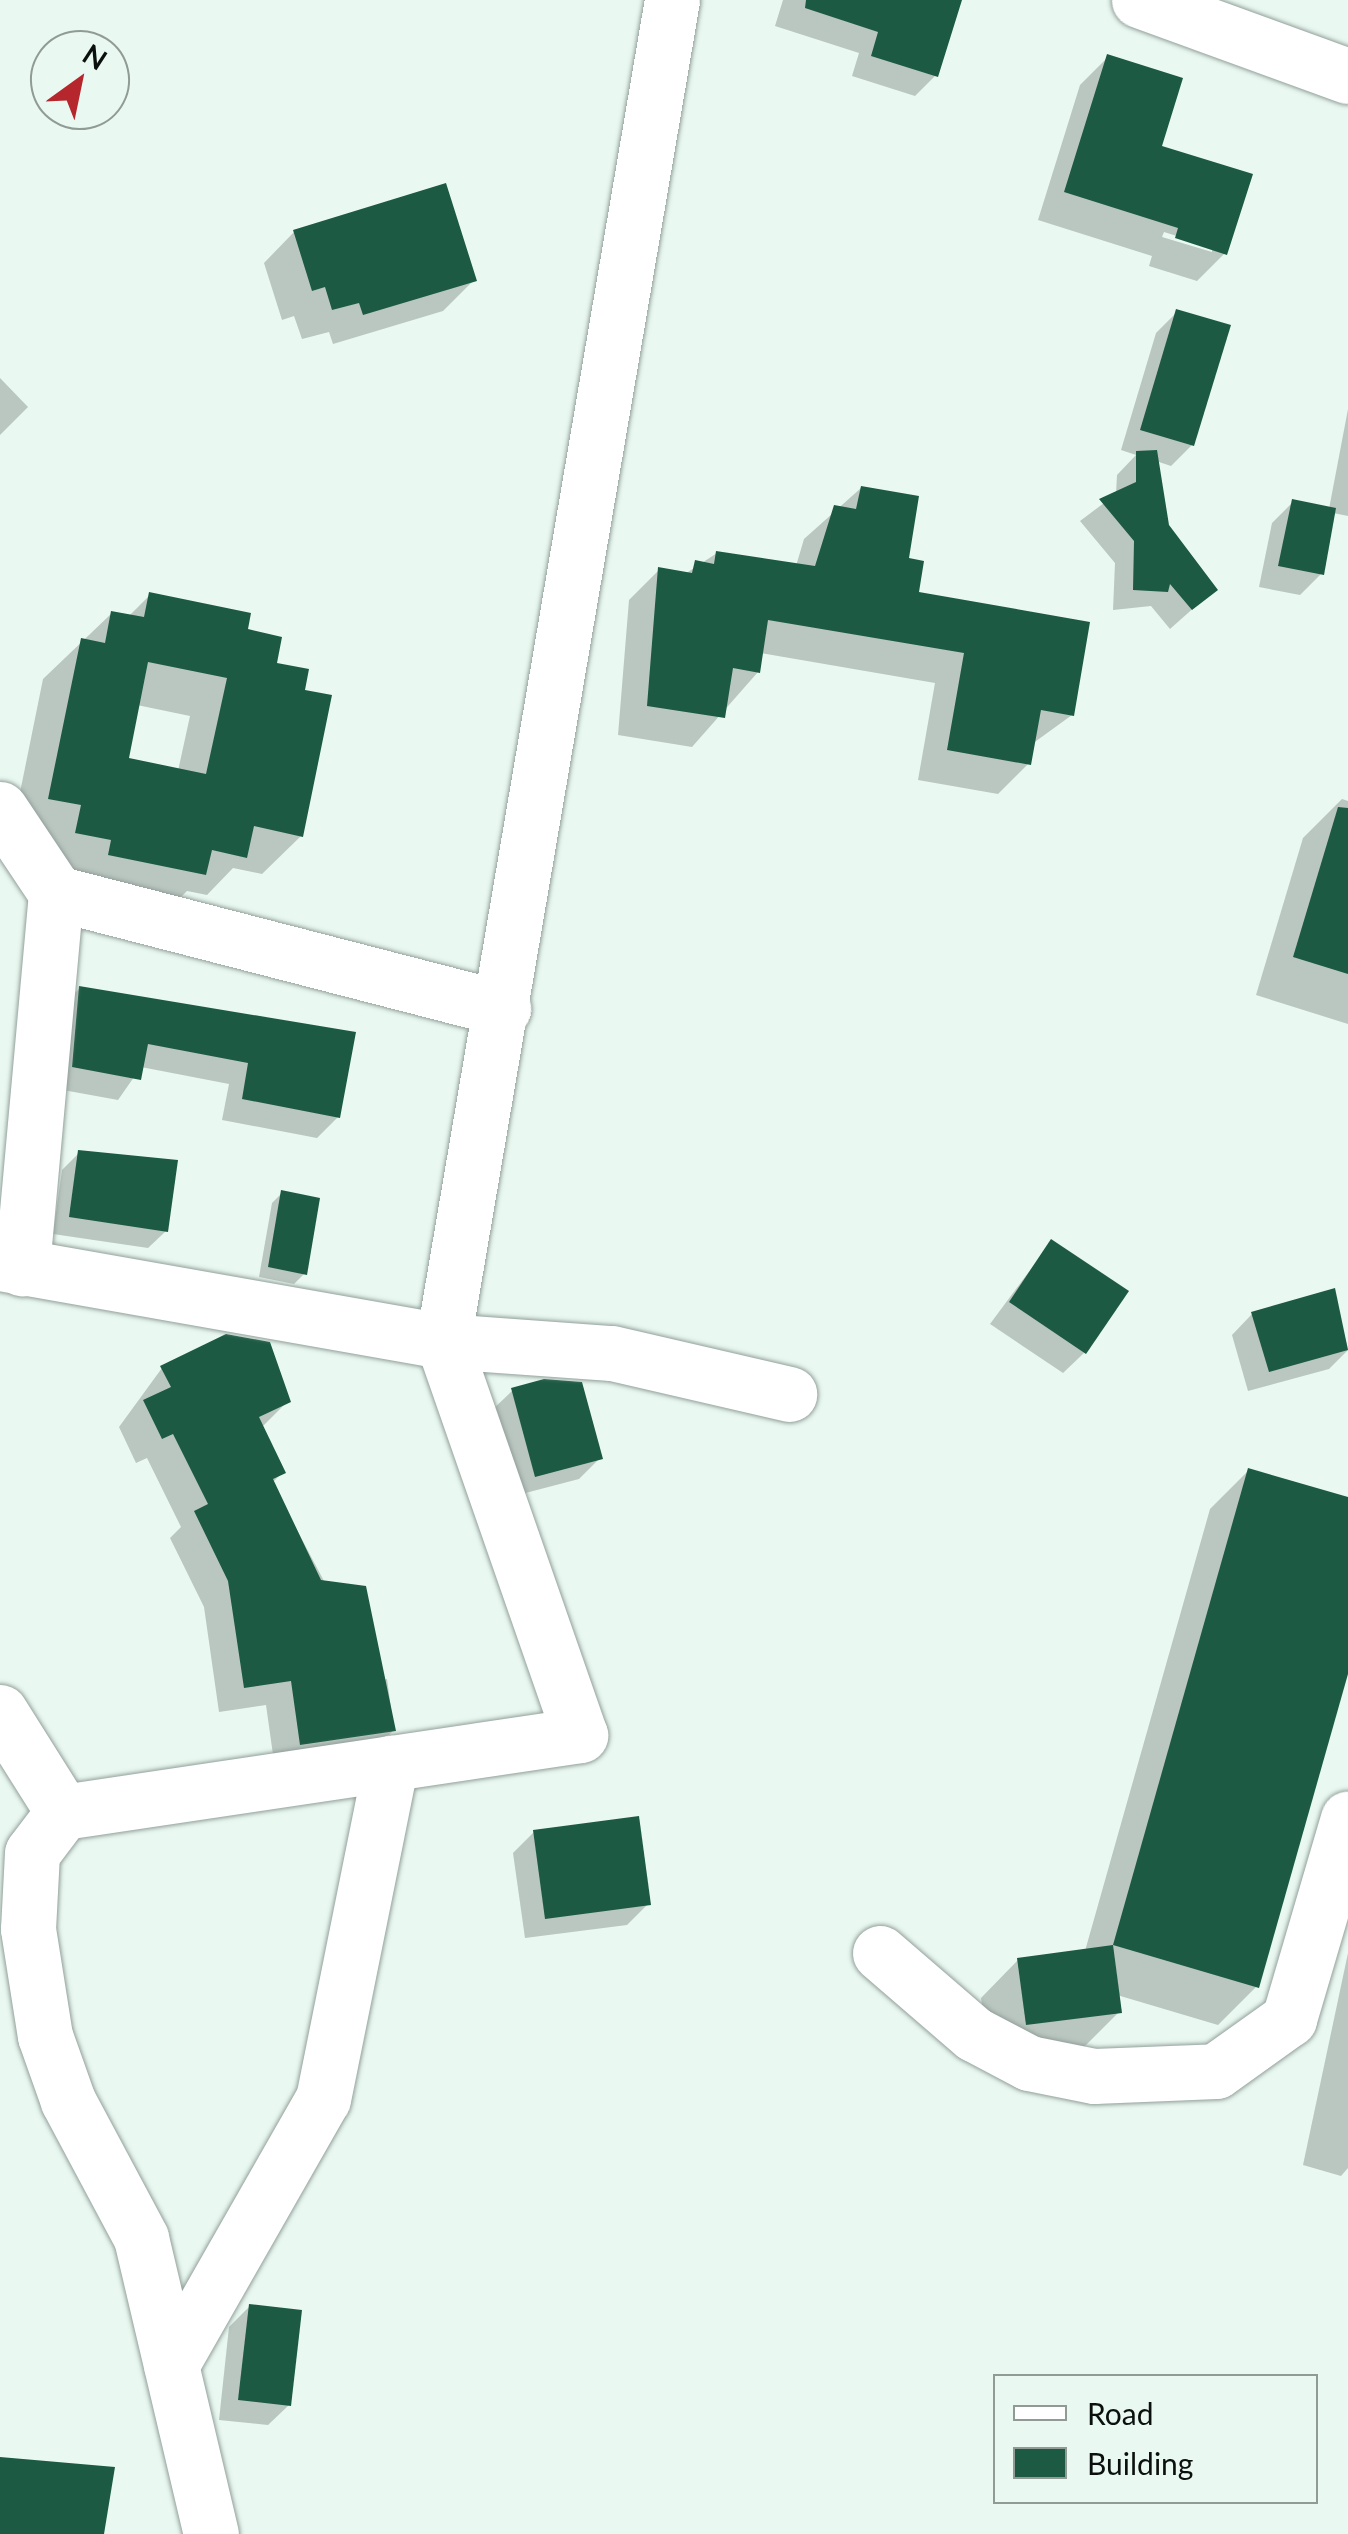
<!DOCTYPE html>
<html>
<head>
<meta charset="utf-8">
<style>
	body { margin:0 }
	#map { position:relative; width:1348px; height:2534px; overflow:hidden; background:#e9f8f1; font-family:Lato,sans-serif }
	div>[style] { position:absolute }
	.shadow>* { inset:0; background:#0003 }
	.building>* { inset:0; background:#1c5a44 }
	.roads { filter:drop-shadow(0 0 2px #92a09a) drop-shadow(0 0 2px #92a09a) }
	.street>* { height:55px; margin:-27.5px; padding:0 27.5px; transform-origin:27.5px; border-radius:27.5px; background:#fff }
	span { translate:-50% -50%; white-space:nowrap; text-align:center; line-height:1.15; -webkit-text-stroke:10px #e9f8f1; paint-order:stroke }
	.legend { position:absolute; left:993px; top:2374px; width:325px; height:130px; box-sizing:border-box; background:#e9f8f1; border:2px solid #909b96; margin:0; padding:12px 18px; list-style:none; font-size:30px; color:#0b100e }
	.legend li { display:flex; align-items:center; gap:20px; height:50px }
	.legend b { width:50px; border:2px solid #909b96 }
	.north { position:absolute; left:30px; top:30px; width:100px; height:100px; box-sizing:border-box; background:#e9f8f1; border:2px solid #909b96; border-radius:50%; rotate:33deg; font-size:28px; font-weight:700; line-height:40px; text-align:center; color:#0b100e }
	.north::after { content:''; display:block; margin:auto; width:35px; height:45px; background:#b6262d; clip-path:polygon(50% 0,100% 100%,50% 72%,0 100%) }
</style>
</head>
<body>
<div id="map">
	<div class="shadow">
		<div style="clip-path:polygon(783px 0,953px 0,936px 75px,915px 96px,852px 76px,859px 53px,775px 26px)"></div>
		<div style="clip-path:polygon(evenodd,1108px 57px,1225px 253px,1197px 281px,1149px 266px,1152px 256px,1038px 220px,1080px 85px,1108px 57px,1164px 232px,1212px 247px,1212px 252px,1162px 237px,1164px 232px)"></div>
		<div style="clip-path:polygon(294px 232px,474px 280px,443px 311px,333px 344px,329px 332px,302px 339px,294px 316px,282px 320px,264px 263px)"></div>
		<div style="clip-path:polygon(1177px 312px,1192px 445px,1171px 466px,1156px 461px,1166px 526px,1215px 589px,1170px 629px,1151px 606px,1113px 610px,1115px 563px,1080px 521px,1116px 494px,1117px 475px,1136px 455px,1121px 450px,1156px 333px)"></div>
		<div style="clip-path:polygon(0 378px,28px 407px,0 435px)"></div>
		<div style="clip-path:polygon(1348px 409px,1348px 516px,1333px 513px,1321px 574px,1300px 595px,1259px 587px,1272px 523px,1293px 502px,1329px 509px)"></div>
		<div style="clip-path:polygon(861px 488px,916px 594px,1072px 715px,1032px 744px,1029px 763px,998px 794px,918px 780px,935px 683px,761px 653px,758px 672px,692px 747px,618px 735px,629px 600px,659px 570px,685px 574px,717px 553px,796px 566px,804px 539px)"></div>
		<div style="clip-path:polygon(evenodd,150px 595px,245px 631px,302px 692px,301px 836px,262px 874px,233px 868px,207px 895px,187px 891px,166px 912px,71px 893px,11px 837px,43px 679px,112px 613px,128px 617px,150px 595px,137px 705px,190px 716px,178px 771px,126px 760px,137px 705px)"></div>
		<div style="clip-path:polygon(1342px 799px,1348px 801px,1348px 1024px,1256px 995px,1303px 838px)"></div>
		<div style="clip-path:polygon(80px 988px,353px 1034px,338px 1117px,317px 1138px,222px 1120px,229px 1084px,141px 1067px,118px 1100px,52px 1088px,59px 1009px)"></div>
		<div style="clip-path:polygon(79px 1153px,166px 1231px,148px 1248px,53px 1234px,62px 1170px)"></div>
		<div style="clip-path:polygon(282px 1193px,304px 1274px,294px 1284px,259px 1277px,272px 1203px)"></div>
		<div style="clip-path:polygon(1051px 1242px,1084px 1353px,1063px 1373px,990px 1324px)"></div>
		<div style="clip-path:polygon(1334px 1291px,1348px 1350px,1329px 1369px,1248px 1391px,1232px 1335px,1252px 1314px)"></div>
		<div style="clip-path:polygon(162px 1368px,288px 1401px,261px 1428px,283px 1472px,272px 1483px,377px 1681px,387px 1679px,394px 1730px,368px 1755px,275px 1769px,266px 1705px,219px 1712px,204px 1607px,170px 1538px,181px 1527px,147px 1458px,136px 1463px,119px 1427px)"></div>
		<div style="clip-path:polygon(512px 1391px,600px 1458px,579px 1479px,514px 1496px,491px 1411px)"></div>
		<div style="clip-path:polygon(1248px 1471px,1348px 1500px,1348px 1664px,1257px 1986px,1218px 2025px,1117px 1995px,1119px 2012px,1082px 2049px,989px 2060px,981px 1998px,1018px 1960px,1085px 1951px,1210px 1509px)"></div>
		<div style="clip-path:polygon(534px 1832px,648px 1904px,627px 1925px,525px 1938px,513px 1853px)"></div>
		<div style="clip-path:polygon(1348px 1953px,1348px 2168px,1341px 2176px,1303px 2165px)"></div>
		<div style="clip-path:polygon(250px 2306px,289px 2405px,268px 2425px,219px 2420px,229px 2327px)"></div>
	</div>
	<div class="building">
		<div style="clip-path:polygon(806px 0,962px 0,938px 77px,871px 56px,878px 32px,805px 8px)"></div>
		<div style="clip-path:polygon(1107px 54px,1183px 78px,1162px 146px,1253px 174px,1227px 255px,1175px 238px,1178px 228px,1064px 192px)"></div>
		<div style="clip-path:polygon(446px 183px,477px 281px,363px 315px,359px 303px,332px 310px,325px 287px,312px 291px,293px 230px)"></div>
		<div style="clip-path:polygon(1176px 309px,1231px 325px,1194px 446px,1140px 430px)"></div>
		<div style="clip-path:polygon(1157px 450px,1169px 525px,1218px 590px,1192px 610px,1170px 584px,1168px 592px,1133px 590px,1134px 541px,1099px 499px,1136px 482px,1136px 451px)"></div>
		<div style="clip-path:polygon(861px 486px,919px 496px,909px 558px,924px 561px,919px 592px,1090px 622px,1074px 716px,1041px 710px,1031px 765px,947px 750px,964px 653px,768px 620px,760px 673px,733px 668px,725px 718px,647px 706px,658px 567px,692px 573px,695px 560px,714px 564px,716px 551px,815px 566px,834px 505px,856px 509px)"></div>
		<div style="clip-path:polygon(1292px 499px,1336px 508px,1324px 575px,1278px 566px)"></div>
		<div style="clip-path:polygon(evenodd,149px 592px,251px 613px,248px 629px,282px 637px,277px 663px,309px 669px,305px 690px,332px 695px,303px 837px,254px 826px,247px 858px,212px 850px,206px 875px,108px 855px,111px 840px,75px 833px,81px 805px,48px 799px,81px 638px,105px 643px,111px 611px,144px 617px,149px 592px,148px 662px,227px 678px,206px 774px,129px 758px,148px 662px)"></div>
		<div style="clip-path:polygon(1338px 807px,1348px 808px,1348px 974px,1293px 957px)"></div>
		<div style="clip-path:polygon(79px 986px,356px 1032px,340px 1118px,242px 1099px,248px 1063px,148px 1044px,141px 1080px,72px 1067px)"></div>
		<div style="clip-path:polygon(78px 1150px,178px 1160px,168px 1232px,69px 1217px)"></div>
		<div style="clip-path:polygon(281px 1190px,320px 1198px,307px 1275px,268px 1267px)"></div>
		<div style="clip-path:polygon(1051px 1239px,1129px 1291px,1086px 1354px,1009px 1302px)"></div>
		<div style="clip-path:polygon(1335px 1288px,1348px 1350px,1269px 1372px,1251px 1312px)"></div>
		<div style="clip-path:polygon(226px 1334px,270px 1342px,291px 1402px,259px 1417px,286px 1473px,273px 1479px,321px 1580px,366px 1586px,396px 1731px,300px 1745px,291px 1681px,244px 1688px,228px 1581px,194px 1511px,208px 1504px,173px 1434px,162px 1439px,143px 1400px,171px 1387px,160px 1366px)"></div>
		<div style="clip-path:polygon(544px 1379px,582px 1382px,603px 1459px,535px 1477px,511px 1388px)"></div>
		<div style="clip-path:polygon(1248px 1468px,1348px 1497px,1348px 1674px,1259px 1988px,1113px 1945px)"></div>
		<div style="clip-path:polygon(639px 1816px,651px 1905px,545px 1919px,533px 1830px)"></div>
		<div style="clip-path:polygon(1113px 1945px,1122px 2013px,1026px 2025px,1017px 1958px)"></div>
		<div style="clip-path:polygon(249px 2304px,302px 2310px,291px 2406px,238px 2400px)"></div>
		<div style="clip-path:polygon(0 2457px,115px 2467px,104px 2534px,0 2534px)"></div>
	</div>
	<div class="roads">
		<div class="street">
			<div style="left:1139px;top:0;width:222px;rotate:20deg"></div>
			<div style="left:0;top:809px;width:101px;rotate:56.3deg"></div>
			<div style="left:56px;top:893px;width:377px;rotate:95.2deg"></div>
			<div style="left:56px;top:893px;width:462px;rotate:14.5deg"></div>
			<div style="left:0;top:1263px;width:450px;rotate:10deg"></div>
			<div style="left:443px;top:1341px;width:169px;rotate:4.1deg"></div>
			<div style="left:612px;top:1353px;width:182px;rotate:13deg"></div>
			<div style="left:0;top:1712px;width:118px;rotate:57.8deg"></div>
			<div style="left:63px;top:1812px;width:523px;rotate:-8.47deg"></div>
			<div style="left:580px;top:1735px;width:417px;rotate:-109.2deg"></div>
			<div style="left:443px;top:1341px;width:1360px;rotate:-80.31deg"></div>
			<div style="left:63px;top:1812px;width:51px;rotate:127.1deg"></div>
			<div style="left:32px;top:1853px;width:76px;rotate:93deg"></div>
			<div style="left:28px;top:1929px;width:108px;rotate:81deg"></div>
			<div style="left:45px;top:2036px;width:69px;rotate:70.5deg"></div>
			<div style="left:68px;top:2101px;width:155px;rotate:61.9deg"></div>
			<div style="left:141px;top:2238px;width:304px;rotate:76.7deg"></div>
			<div style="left:880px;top:1953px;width:124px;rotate:40.8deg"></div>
			<div style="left:974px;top:2034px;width:62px;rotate:27.8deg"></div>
			<div style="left:1029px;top:2063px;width:66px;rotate:11.3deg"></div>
			<div style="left:1094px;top:2076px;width:122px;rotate:-2.3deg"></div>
			<div style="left:1216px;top:2071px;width:90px;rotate:-35.5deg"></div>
			<div style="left:1289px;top:2019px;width:209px;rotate:-73.6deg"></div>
			<div style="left:171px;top:2365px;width:306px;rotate:-60.3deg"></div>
			<div style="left:323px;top:2099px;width:343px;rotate:-78.6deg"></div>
		</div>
	</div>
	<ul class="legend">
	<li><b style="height:12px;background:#fff"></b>Road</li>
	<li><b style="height:28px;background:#1c5a44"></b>Building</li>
	</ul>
	<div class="north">N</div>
</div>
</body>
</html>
